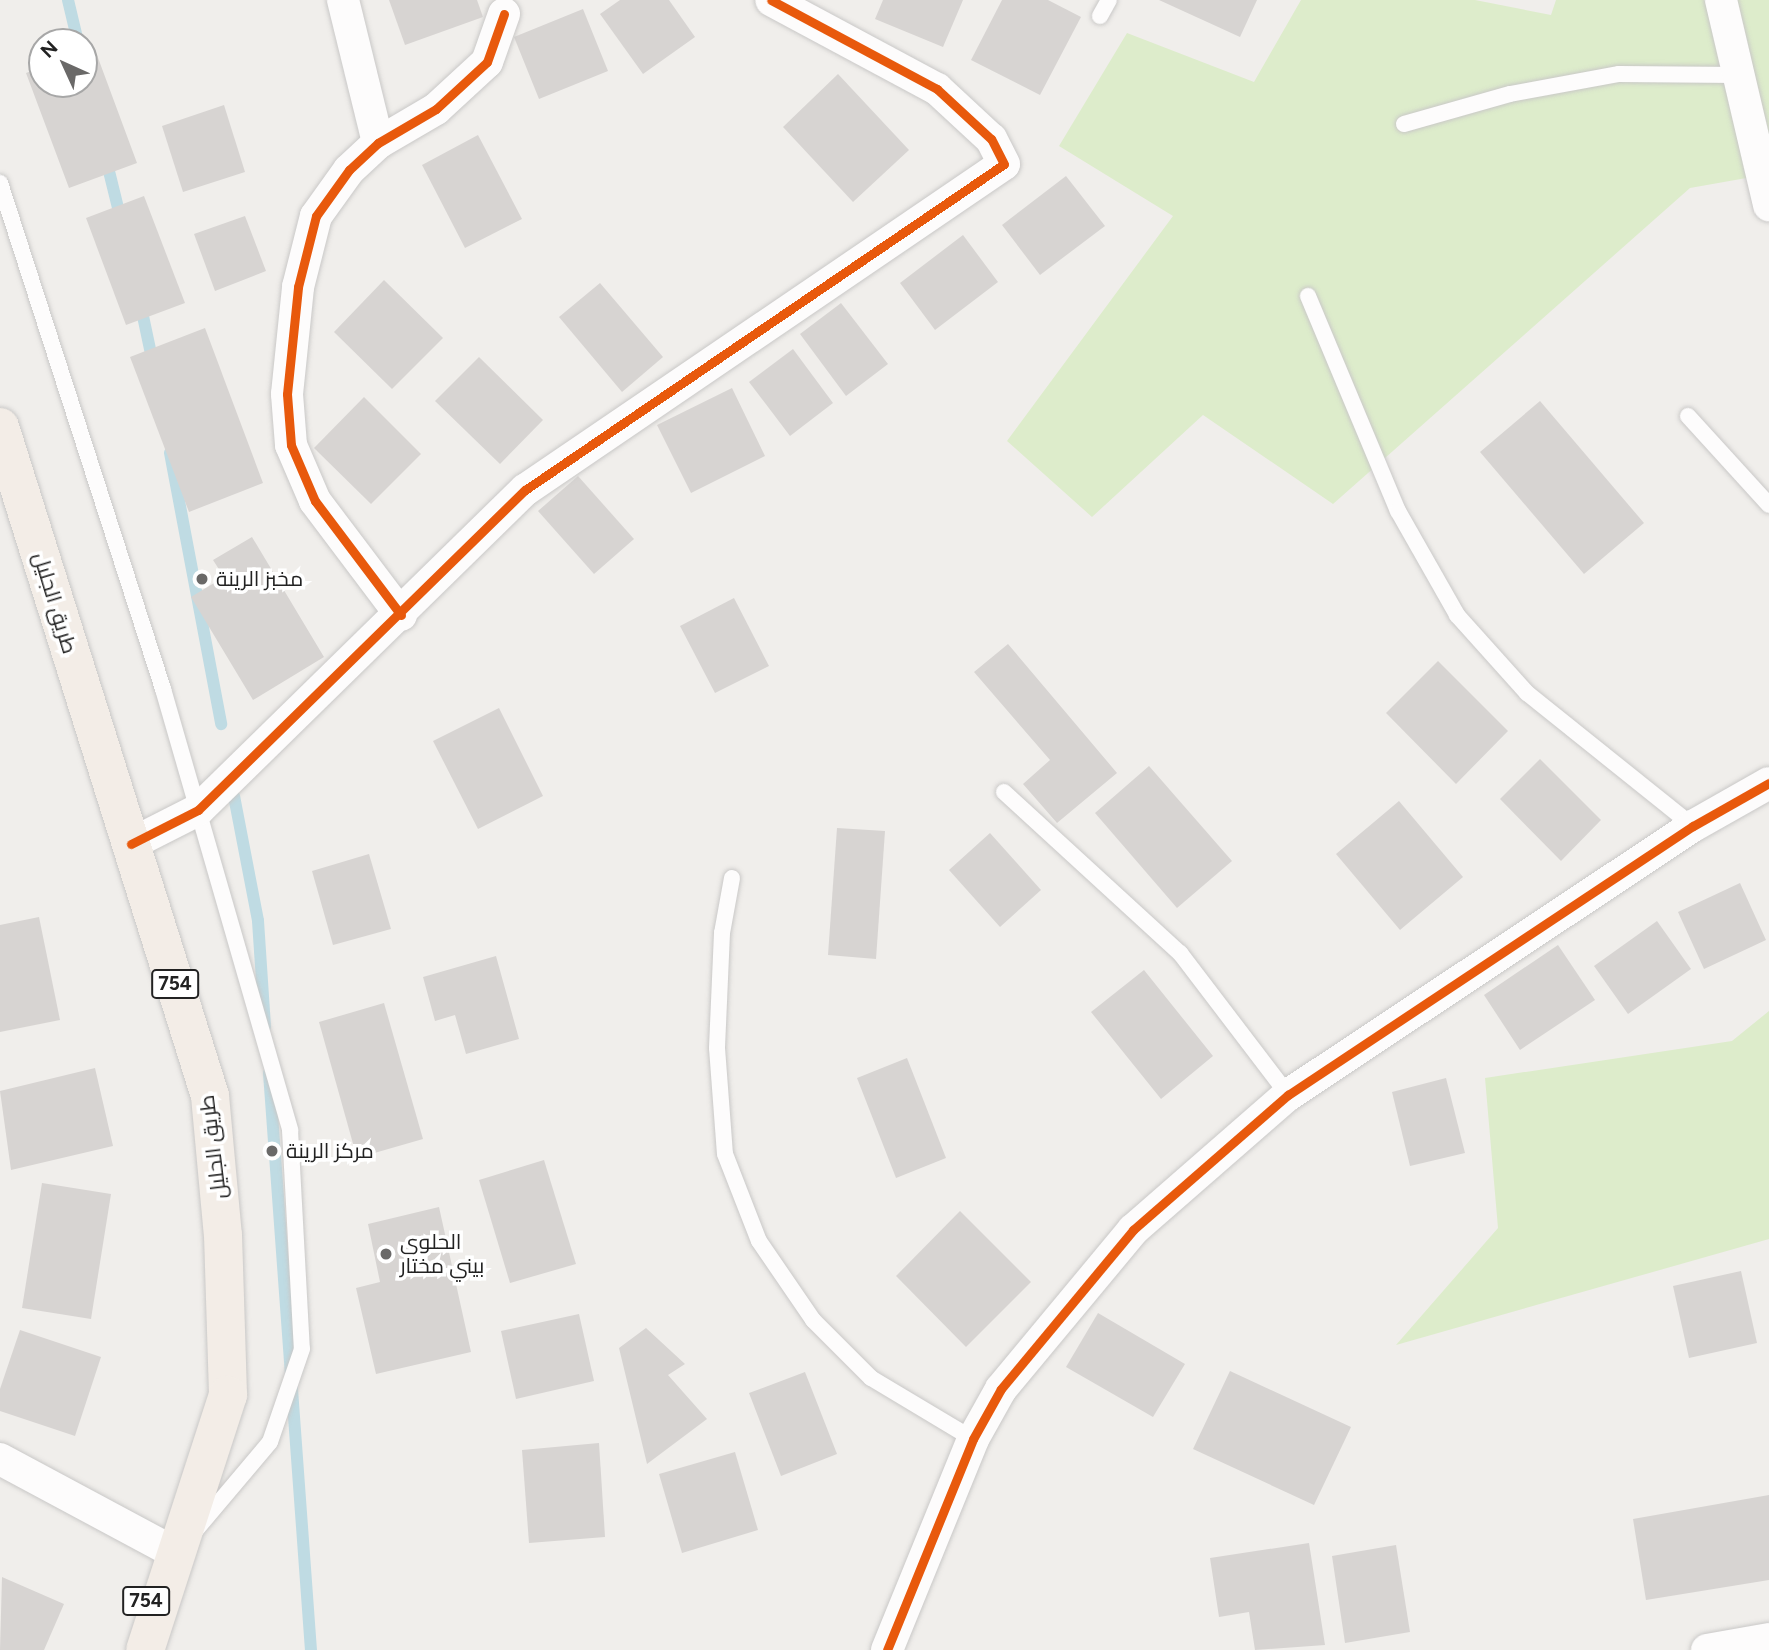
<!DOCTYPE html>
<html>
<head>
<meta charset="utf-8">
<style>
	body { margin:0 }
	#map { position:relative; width:1769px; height:1650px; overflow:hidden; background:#f0eeeb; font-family:Figtree,Cairo,sans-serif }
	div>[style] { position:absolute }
	.grass>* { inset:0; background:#ddeccb }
	.stream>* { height:12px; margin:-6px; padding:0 6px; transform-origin:6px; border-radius:6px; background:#bfdbe3 }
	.building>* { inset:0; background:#d7d4d2 }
	.roads { filter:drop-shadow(0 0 2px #c9c8c7) drop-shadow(0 0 2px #c9c8c7) }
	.service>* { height:16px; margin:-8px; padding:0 8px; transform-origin:8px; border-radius:8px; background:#fdfcfc }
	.minor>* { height:32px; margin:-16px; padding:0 16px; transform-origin:16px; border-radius:16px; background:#fdfcfc }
	.primary>* { height:38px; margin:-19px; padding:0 19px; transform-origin:19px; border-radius:19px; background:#f3ede7 }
	.cycleway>* { height:9px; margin:-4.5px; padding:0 4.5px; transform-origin:4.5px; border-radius:4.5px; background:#e8590c }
	.dots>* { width:19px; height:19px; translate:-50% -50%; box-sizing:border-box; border:4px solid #fff; border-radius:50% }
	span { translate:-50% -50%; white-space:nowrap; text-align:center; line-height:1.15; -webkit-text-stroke:7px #fff; paint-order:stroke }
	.shield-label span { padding:2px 5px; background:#fff; border:2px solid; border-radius:5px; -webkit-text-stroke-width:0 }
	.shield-label { font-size:19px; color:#222; font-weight:700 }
	.poi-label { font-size:21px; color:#222 }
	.left { translate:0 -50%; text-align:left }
	.street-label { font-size:21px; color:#222 }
	.north { position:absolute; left:28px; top:28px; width:70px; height:70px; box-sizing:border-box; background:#fff; border:2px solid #a7a7a7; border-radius:50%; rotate:315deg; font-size:19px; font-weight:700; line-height:28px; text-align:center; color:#222 }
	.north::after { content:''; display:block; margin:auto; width:24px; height:32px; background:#6a6968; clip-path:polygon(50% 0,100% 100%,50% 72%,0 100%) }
</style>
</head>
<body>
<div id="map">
	<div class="grass">
		<div style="clip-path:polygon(1301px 0,1475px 0,1551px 15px,1556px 0,1769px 0,1769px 174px,1690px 188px,1333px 504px,1203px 415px,1092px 517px,1007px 441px,1173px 216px,1059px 146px,1127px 33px,1254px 82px)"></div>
		<div style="clip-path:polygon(1769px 1011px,1769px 1239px,1396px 1345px,1498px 1228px,1485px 1078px,1732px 1041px)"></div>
	</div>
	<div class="stream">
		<div style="left:68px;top:0;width:43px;rotate:76.6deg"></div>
		<div style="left:106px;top:159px;width:63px;rotate:76.2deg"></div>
		<div style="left:140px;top:302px;width:62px;rotate:78deg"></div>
		<div style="left:170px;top:453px;width:276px;rotate:79.3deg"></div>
		<div style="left:234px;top:796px;width:127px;rotate:79.1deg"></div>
		<div style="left:258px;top:921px;width:106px;rotate:86.2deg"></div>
		<div style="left:269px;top:1073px;width:579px;rotate:85.84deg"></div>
	</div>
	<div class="building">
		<div style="clip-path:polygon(389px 0,477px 0,483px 17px,405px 45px)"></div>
		<div style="clip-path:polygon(620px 0,669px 0,695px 37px,643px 74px,600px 14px)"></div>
		<div style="clip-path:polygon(883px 0,963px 0,943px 47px,875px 19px)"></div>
		<div style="clip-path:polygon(1002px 0,1048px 0,1081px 17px,1040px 95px,971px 60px)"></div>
		<div style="clip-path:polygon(1159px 0,1257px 0,1240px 37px)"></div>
		<div style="clip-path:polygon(583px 9px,608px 71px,539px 99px,514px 37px)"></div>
		<div style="clip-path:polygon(94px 47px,137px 163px,69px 188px,26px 73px,42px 67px,42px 84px,84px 84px,84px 51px)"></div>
		<div style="clip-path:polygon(838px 74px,909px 150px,853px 202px,783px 127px)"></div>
		<div style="clip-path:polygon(224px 105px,245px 172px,183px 192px,162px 126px)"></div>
		<div style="clip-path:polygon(478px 135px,522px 219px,465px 248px,422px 165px)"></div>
		<div style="clip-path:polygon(1066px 176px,1105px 226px,1040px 275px,1002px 225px)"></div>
		<div style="clip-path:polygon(144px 196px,185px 303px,126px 325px,86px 218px)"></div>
		<div style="clip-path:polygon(245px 216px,266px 271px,215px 291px,194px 234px)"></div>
		<div style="clip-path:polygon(963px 235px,998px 282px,935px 330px,900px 283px)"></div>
		<div style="clip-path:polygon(384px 280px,443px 338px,392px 389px,334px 332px)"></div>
		<div style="clip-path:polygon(600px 283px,663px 357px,622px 392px,559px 317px)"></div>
		<div style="clip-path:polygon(841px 303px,888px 364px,846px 396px,800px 334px)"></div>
		<div style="clip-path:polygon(205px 328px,263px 483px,189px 512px,130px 357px)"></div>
		<div style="clip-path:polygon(793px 349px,833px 403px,790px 436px,749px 382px)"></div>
		<div style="clip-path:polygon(479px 357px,543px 420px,500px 464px,435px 401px)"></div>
		<div style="clip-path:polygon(732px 388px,765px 456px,691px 493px,657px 425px)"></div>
		<div style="clip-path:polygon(364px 397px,421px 454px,371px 504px,314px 448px)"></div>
		<div style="clip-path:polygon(1540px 401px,1644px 523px,1584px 574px,1480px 452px)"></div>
		<div style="clip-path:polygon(578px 476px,634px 539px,594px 574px,538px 511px)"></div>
		<div style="clip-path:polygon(252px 537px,324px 657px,253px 700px,191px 597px,224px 577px,213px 560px)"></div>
		<div style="clip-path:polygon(734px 598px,769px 666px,715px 693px,680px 626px)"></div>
		<div style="clip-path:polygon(1008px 644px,1117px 773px,1057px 823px,1023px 784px,1050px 760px,974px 672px)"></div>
		<div style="clip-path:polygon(1438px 661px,1508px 731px,1456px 784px,1386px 713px)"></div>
		<div style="clip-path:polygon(499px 708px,543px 796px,478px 829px,433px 741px)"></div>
		<div style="clip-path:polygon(1540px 759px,1601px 820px,1561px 861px,1500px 799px)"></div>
		<div style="clip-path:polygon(1149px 766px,1232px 861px,1177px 908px,1095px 813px)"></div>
		<div style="clip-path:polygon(1399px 801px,1463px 877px,1400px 930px,1336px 854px)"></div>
		<div style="clip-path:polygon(837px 828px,885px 831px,876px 959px,828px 955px)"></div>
		<div style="clip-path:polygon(990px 833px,1041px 890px,1000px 927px,949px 870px)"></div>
		<div style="clip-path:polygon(369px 854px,391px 929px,333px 945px,312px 871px)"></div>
		<div style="clip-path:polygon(1740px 883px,1766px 940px,1704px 969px,1678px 912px)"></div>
		<div style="clip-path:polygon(39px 917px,60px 1020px,0 1032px,0 925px)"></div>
		<div style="clip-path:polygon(1657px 921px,1691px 969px,1628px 1014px,1594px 966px)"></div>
		<div style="clip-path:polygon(1558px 945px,1595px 1000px,1520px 1050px,1484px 995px)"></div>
		<div style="clip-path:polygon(496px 956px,519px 1039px,466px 1054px,455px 1015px,435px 1021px,423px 977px)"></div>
		<div style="clip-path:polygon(1144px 970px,1213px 1056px,1161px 1099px,1091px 1012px)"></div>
		<div style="clip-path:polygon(384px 1003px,423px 1139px,357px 1158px,319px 1022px)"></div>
		<div style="clip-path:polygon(907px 1058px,946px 1158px,896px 1178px,857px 1078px)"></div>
		<div style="clip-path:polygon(95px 1068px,113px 1146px,11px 1170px,0 1091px)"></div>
		<div style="clip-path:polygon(1446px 1078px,1465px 1153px,1410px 1166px,1392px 1092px)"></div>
		<div style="clip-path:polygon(544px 1160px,576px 1264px,510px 1283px,479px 1180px)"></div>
		<div style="clip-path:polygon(42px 1183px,111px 1194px,91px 1319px,22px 1308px)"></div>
		<div style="clip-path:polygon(439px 1207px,471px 1352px,376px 1374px,356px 1288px,380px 1282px,368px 1224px)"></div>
		<div style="clip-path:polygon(960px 1211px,1031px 1282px,966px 1347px,896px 1276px)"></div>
		<div style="clip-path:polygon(1741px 1271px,1757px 1343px,1689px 1358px,1673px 1286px)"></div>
		<div style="clip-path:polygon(1098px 1313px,1185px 1364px,1153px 1417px,1066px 1367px)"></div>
		<div style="clip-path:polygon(579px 1314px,594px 1381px,516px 1399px,501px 1331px)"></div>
		<div style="clip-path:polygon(646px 1328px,685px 1364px,668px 1375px,707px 1419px,647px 1464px,619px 1348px)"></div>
		<div style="clip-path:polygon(20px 1330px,101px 1357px,75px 1436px,0 1411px,0 1389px)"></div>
		<div style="clip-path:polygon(1230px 1371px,1351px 1427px,1314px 1505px,1193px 1449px)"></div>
		<div style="clip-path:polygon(805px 1372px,837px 1454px,781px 1476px,749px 1393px)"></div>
		<div style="clip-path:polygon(599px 1443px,605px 1537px,529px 1543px,522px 1450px)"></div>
		<div style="clip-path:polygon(735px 1452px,758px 1530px,682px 1553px,659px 1474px)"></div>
		<div style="clip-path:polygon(1769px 1495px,1769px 1580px,1646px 1600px,1633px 1519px)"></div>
		<div style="clip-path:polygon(1309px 1543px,1325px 1645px,1255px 1650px,1249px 1612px,1219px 1617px,1210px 1558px)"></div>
		<div style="clip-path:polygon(1396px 1545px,1410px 1632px,1345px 1643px,1332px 1556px)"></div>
		<div style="clip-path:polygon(2px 1577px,64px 1604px,44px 1650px,0 1650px)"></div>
	</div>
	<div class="roads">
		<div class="service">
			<div style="left:1100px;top:16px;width:18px;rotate:-61deg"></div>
			<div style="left:1404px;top:124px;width:110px;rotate:-15.8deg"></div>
			<div style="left:1510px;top:94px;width:111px;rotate:-10.4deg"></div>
			<div style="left:1619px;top:74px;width:119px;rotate:0.5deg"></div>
			<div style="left:0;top:183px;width:532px;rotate:72.14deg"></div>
			<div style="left:163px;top:689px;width:459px;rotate:73.9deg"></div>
			<div style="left:290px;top:1130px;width:219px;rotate:86.9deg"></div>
			<div style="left:302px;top:1349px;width:98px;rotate:109deg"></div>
			<div style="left:270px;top:1442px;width:115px;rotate:130.1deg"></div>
			<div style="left:1308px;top:296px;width:233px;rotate:67.3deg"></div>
			<div style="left:1398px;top:511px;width:120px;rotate:60.4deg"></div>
			<div style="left:1457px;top:615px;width:105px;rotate:48.1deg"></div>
			<div style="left:1527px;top:693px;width:213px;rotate:38.7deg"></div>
			<div style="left:1688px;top:416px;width:120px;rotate:47.7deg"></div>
			<div style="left:1004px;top:792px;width:239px;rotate:42.5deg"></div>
			<div style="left:1180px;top:953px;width:178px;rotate:52.7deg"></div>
			<div style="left:732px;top:878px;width:56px;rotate:100.3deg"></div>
			<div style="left:722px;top:933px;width:115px;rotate:92.5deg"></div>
			<div style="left:717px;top:1048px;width:106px;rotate:85.7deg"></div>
			<div style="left:725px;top:1154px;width:93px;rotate:68.7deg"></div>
			<div style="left:759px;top:1241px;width:96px;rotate:55.6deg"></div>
			<div style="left:813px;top:1320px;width:82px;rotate:45deg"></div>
			<div style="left:871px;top:1378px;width:119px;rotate:30.9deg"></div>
		</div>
		<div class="minor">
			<div style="left:343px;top:0;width:147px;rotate:76.2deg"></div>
			<div style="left:1721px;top:0;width:211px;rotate:76.8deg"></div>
			<div style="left:401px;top:615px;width:143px;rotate:-127deg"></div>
			<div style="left:315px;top:501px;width:61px;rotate:-113.2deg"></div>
			<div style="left:291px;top:445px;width:51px;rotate:-94.5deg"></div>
			<div style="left:287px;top:394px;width:108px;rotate:-84.1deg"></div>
			<div style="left:298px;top:287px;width:73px;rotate:-75.8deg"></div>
			<div style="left:316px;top:216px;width:57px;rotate:-54.3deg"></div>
			<div style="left:349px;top:170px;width:40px;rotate:-43deg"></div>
			<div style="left:378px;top:143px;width:67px;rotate:-30.4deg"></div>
			<div style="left:436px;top:109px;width:69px;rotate:-42.7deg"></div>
			<div style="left:487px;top:62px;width:51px;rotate:-70.5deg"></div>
			<div style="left:131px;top:844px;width:75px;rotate:-26.9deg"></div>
			<div style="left:198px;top:810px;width:458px;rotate:-44.4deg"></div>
			<div style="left:525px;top:490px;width:579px;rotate:-34.24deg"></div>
			<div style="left:1004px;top:164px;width:28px;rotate:-117deg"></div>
			<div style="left:991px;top:139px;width:74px;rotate:-137.2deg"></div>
			<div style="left:937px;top:89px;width:188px;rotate:-151.8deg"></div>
			<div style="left:0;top:1459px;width:201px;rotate:28.2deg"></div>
			<div style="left:887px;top:1650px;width:228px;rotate:-67.8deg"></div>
			<div style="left:973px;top:1439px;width:57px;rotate:-60.8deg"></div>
			<div style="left:1001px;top:1389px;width:207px;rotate:-50.3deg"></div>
			<div style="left:1133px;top:1230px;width:206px;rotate:-41.1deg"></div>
			<div style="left:1288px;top:1095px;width:486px;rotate:-33.6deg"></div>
			<div style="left:1693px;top:826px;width:87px;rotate:-29.5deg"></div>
			<div style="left:1707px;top:1650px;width:63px;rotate:-10.1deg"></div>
		</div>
		<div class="primary">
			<div style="left:0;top:427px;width:701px;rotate:72.57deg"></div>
			<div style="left:210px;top:1096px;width:140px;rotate:84.7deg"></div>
			<div style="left:223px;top:1235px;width:160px;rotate:88.2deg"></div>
			<div style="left:228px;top:1395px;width:268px;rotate:108deg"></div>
		</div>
	</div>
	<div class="cycleway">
		<div style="left:401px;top:615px;width:143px;rotate:-127deg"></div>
		<div style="left:315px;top:501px;width:61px;rotate:-113.2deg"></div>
		<div style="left:291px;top:445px;width:51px;rotate:-94.5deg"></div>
		<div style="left:287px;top:394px;width:108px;rotate:-84.1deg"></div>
		<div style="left:298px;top:287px;width:73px;rotate:-75.8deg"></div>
		<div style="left:316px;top:216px;width:57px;rotate:-54.3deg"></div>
		<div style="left:349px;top:170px;width:40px;rotate:-43deg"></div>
		<div style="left:378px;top:143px;width:67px;rotate:-30.4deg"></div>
		<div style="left:436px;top:109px;width:69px;rotate:-42.7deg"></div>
		<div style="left:487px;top:62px;width:51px;rotate:-70.5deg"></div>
		<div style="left:131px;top:844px;width:75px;rotate:-26.9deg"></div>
		<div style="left:198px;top:810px;width:458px;rotate:-44.4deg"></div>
		<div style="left:525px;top:490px;width:579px;rotate:-34.24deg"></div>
		<div style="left:1004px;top:164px;width:28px;rotate:-117deg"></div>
		<div style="left:991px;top:139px;width:74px;rotate:-137.2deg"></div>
		<div style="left:937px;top:89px;width:188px;rotate:-151.8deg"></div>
		<div style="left:887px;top:1650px;width:228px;rotate:-67.8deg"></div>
		<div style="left:973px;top:1439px;width:57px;rotate:-60.8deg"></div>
		<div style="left:1001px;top:1389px;width:207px;rotate:-50.3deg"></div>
		<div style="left:1133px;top:1230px;width:206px;rotate:-41.1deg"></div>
		<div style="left:1288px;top:1095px;width:486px;rotate:-33.6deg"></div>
		<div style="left:1693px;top:826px;width:87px;rotate:-29.5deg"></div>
	</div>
	<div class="dots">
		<div style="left:202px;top:579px;background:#6a6968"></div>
		<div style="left:272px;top:1151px;background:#6a6968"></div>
		<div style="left:386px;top:1254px;background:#6a6968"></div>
	</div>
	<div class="shield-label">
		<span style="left:175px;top:984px">754</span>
		<span style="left:146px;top:1601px">754</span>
	</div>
	<div class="poi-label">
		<span class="left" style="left:216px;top:579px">مخبز الرينة</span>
		<span class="left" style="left:286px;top:1151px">مركز الرينة</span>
		<span class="left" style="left:400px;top:1254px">الحلوى<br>بيني مختار</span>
	</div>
	<div class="street-label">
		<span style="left:55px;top:603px;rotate:73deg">طريق الجليل</span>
		<span style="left:213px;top:1147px;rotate:-97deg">طريق الجليل</span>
	</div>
	<div class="north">N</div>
</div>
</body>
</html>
